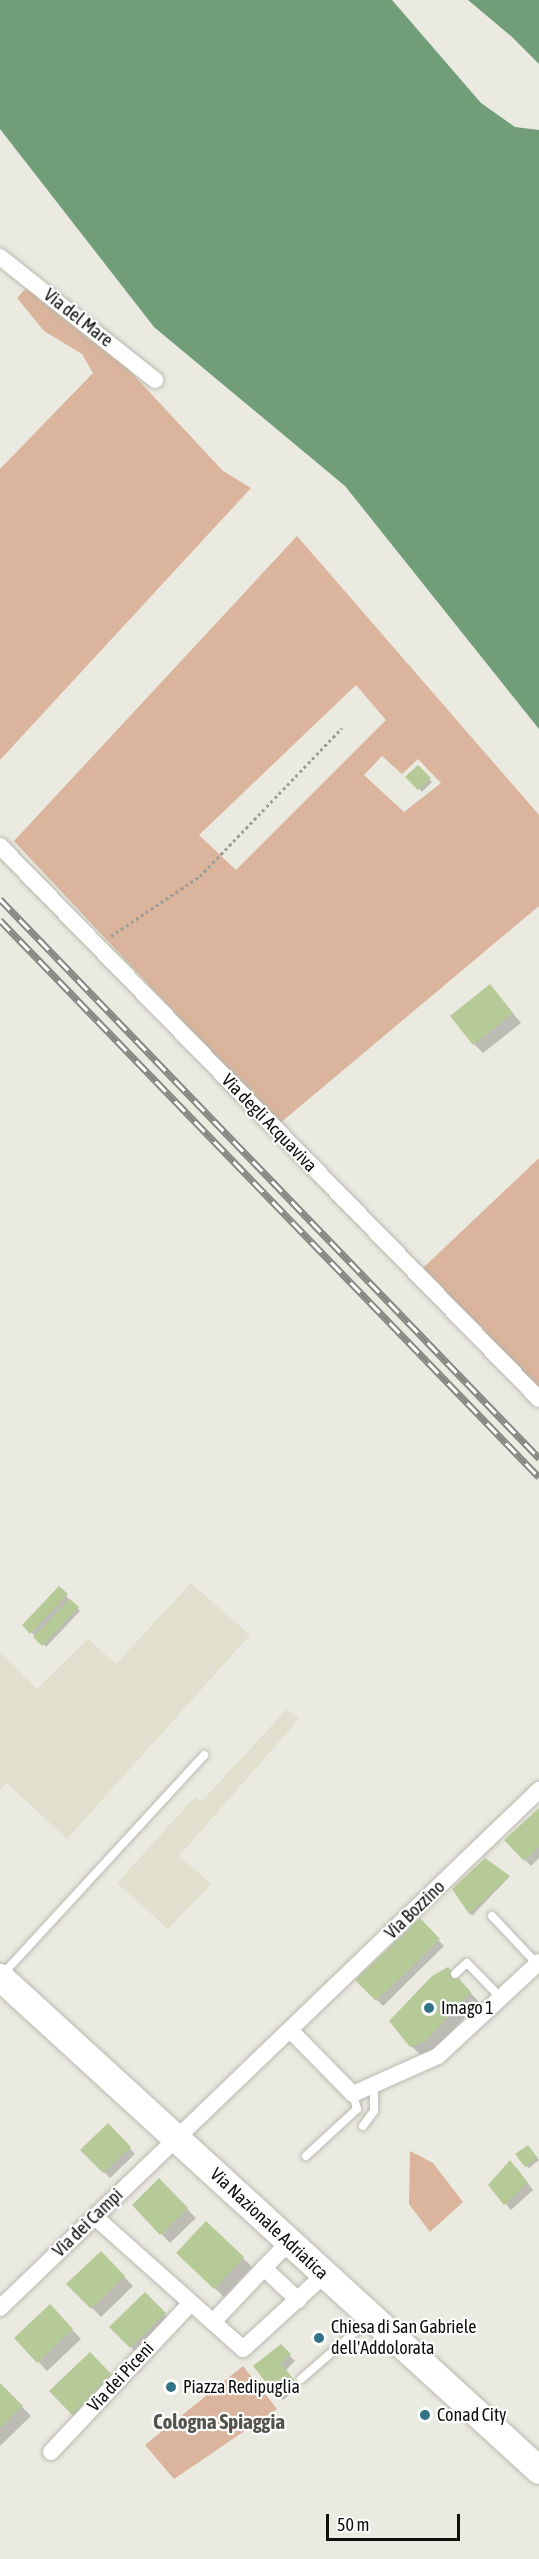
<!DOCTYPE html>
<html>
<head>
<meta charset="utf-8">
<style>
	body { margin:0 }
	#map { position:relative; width:539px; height:2559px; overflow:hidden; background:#ebeae1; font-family:"Asap Condensed",sans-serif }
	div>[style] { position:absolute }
	.built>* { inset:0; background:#e1dfce }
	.green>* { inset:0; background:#dab49c }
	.water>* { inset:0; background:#719e79 }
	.pier>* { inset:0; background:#ebeae1 }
	.shadow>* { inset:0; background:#0003 }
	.building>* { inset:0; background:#b6ca97 }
	.path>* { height:3px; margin-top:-1.5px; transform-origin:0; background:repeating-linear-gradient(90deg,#9e9e97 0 3px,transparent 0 6px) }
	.roads { filter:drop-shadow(0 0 2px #bab9b0) drop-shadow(0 0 2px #bab9b0) }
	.lane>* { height:8px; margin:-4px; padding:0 4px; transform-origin:4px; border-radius:4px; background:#fff }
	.street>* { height:16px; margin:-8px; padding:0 8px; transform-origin:8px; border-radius:8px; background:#fff }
	.primary>* { height:27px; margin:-13.5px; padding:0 13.5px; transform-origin:13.5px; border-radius:13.5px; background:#fff }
	.rail>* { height:7px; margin-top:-3.5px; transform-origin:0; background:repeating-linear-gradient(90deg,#fff 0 14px,#878680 0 28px); box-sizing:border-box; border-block:2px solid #878680 }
	.dots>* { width:16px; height:16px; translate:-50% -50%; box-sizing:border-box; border:3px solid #fff; border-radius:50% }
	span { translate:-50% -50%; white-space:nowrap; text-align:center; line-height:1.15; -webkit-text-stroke:4.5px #fff; paint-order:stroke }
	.street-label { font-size:18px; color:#0e0e0b }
	.poi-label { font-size:18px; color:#0e0e0b }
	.left { translate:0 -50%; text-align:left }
	.quarter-label { font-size:21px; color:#54534b; font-weight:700 }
	.scale { position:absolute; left:326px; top:2514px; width:134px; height:27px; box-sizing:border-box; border:3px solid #0e0e0b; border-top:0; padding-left:8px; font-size:18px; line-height:21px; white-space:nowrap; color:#0e0e0b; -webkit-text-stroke:4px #fff; paint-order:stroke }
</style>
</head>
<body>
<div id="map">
	<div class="built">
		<div style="clip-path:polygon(191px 1583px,250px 1635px,67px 1839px,7px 1783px,0 1790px,0 1653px,37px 1689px,88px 1639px,116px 1664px)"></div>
		<div style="clip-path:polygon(287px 1709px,299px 1719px,179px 1856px,211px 1884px,168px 1929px,117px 1883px,195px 1797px,201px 1802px)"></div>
	</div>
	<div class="green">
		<div style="clip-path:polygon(31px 283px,113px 353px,223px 471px,251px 488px,0 760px,0 469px,93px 373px,82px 354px,44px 331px,17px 298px)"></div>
		<div style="clip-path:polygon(evenodd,297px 536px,539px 815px,539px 906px,279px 1124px,14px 841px,297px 536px,356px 685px,386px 720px,236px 870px,199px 835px,356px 685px,297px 536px,382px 756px,402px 774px,418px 759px,441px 783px,404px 812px,364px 775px,382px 756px)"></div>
		<div style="clip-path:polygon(539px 1158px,539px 1390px,423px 1268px)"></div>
		<div style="clip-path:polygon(410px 2151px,433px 2163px,463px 2202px,430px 2232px,409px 2204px)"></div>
		<div style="clip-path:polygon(243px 2366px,277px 2409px,174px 2479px,145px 2445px)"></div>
	</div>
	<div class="water">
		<div style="clip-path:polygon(0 0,539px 0,539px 729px,345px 486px,154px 327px,0 129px)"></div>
	</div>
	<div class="pier">
		<div style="clip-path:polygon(392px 0,468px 0,511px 36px,539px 64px,539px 130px,515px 127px,481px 103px)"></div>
	</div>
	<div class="shadow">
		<div style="clip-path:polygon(418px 767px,432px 782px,422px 792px,408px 777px)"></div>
		<div style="clip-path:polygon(490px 986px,521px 1023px,483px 1053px,474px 1044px)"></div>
		<div style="clip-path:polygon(59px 1588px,80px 1611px,46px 1647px,24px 1625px)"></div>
		<div style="clip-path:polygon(539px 1810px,539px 1858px,531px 1866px,506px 1840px)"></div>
		<div style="clip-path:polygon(509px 1877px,472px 1916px,454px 1889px)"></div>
		<div style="clip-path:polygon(419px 1920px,444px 1946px,383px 2006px,358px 1980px)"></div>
		<div style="clip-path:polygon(457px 1978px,479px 2002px,434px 2050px,421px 2055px,411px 2046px)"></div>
		<div style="clip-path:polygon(108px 2125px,135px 2154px,110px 2178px,82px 2150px)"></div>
		<div style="clip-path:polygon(530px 2149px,539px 2160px,529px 2168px,526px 2166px)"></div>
		<div style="clip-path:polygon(516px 2167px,533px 2190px,511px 2210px,490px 2185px)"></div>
		<div style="clip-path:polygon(159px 2181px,196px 2218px,170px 2243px,134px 2205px)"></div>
		<div style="clip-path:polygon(101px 2253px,133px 2286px,101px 2317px,69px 2284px)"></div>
		<div style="clip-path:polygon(243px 2258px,252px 2267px,224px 2297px,187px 2262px)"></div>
		<div style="clip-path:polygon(145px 2294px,173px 2323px,140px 2356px,111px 2327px)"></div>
		<div style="clip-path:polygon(50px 2306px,81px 2339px,47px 2371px,16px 2338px)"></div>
		<div style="clip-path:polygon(280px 2346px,295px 2361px,286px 2370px,299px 2387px,283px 2400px,277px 2394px)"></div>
		<div style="clip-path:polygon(0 2384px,31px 2416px,0 2446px)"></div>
	</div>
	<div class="building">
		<div style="clip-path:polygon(418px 765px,431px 778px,418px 790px,405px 777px)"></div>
		<div style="clip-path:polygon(490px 984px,513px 1013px,473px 1045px,450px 1016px)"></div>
		<div style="clip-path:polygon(59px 1586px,68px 1594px,30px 1634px,22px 1625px)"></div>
		<div style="clip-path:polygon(70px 1599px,79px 1607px,42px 1646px,33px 1637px)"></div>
		<div style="clip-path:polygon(539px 1808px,539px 1847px,524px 1861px,504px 1840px)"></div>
		<div style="clip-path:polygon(485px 1858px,510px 1876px,469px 1914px,452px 1889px)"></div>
		<div style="clip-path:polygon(420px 1918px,440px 1939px,376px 2001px,355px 1980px)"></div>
		<div style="clip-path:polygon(448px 1967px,471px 1992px,425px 2041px,410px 2047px,389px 2021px,432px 1976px)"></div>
		<div style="clip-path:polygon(108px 2123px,131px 2147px,103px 2173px,80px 2150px)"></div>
		<div style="clip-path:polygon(528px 2145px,537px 2157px,525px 2167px,515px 2154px)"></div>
		<div style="clip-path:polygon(510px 2160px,528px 2183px,504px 2205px,488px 2185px)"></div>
		<div style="clip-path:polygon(159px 2178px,188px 2208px,160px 2235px,132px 2205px)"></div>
		<div style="clip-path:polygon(206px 2221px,244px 2257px,214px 2289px,176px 2253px)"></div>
		<div style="clip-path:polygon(101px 2251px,125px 2276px,91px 2309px,66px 2284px)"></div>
		<div style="clip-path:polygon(145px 2292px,166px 2313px,130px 2348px,109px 2327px)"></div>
		<div style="clip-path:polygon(50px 2304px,73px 2329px,37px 2363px,14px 2338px)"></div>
		<div style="clip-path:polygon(281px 2344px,291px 2354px,281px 2363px,294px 2380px,276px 2395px,253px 2366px)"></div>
		<div style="clip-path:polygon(90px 2352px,115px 2378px,74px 2417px,49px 2391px)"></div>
		<div style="clip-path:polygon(0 2383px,23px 2406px,0 2428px)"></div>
	</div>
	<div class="path">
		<div style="left:111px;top:936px;width:107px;rotate:-34deg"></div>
		<div style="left:200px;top:876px;width:205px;rotate:-46.2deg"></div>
	</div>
	<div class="roads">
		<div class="lane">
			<div style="left:492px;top:1916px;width:66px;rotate:46.8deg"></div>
			<div style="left:455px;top:1974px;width:16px;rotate:-43deg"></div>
			<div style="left:467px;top:1963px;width:49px;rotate:45.8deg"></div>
			<div style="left:2px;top:1975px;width:299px;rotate:-47.4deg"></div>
			<div style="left:363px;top:2126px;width:19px;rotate:-54deg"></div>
			<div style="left:374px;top:2111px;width:25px;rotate:-90deg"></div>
			<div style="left:306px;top:2156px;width:69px;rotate:-42.7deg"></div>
			<div style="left:357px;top:2109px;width:16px;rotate:-105deg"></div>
			<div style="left:301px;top:2379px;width:90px;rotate:-40.9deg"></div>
		</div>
		<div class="street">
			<div style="left:0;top:257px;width:198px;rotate:38.4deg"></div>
			<div style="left:0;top:846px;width:772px;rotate:45.73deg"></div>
			<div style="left:291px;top:2031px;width:88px;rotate:45.5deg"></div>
			<div style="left:353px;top:2094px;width:93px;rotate:-24.1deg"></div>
			<div style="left:438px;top:2056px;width:138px;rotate:-42.9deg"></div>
			<div style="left:95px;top:2217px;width:198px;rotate:41.7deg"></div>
			<div style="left:243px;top:2349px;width:110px;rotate:-42.4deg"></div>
			<div style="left:264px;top:2268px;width:36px;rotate:-46deg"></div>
			<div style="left:0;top:2308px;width:748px;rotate:-43.86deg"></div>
			<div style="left:213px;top:2322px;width:74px;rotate:-46.6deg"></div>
			<div style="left:264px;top:2268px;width:47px;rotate:43.3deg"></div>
			<div style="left:51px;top:2452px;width:204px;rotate:-46.8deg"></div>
		</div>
		<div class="primary">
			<div style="left:0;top:1977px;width:730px;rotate:42.45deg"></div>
		</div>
	</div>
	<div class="rail">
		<div style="left:0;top:899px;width:777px;rotate:46.04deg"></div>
		<div style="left:0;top:920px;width:775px;rotate:45.94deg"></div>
	</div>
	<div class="dots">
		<div style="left:429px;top:2008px;background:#337387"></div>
		<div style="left:319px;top:2338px;background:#337387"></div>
		<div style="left:171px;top:2387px;background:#337387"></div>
		<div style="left:425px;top:2415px;background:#337387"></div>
	</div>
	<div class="street-label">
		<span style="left:78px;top:318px;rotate:38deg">Via del Mare</span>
		<span style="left:269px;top:1123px;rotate:46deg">Via degli Acquaviva</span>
		<span style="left:415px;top:1910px;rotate:-44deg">Via Bozzino</span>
		<span style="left:88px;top:2223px;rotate:-44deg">Via dei Campi</span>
		<span style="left:269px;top:2224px;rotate:43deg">Via Nazionale Adriatica</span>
		<span style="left:121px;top:2377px;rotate:-47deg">Via dei Piceni</span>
	</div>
	<div class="poi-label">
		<span class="left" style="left:441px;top:2008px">Imago 1</span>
		<span class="left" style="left:331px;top:2338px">Chiesa di San Gabriele<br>dell'Addolorata</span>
		<span class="left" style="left:183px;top:2387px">Piazza Redipuglia</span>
		<span class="left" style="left:437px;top:2415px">Conad City</span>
	</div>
	<div class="quarter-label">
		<span style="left:219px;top:2421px">Cologna Spiaggia</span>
	</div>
	<div class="scale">50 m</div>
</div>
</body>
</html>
